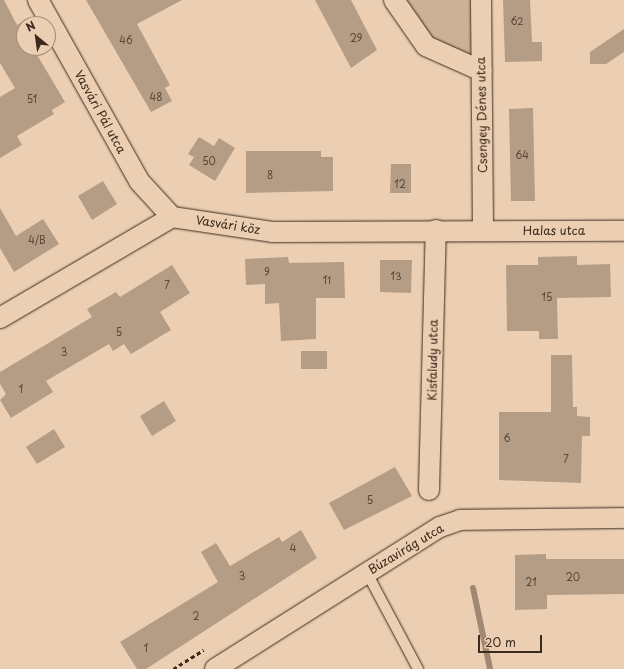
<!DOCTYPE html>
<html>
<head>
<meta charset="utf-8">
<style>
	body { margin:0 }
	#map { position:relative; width:624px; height:669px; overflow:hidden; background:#eccfb2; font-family:"Playpen Sans",sans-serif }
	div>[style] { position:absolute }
	.green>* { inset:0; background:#ccb197 }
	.stream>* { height:6px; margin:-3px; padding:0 3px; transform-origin:3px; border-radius:3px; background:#a08873 }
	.building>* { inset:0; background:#b59c84 }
	.path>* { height:2.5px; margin-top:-1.25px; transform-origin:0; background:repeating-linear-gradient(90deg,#3b2a1e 0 4px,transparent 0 7px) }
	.roads { filter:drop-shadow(0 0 1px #3b2a1e) drop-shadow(0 0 1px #3b2a1e) }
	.service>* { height:10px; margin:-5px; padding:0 5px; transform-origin:5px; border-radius:5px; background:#eccfb2 }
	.minor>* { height:20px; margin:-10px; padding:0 10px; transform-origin:10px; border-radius:10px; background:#eccfb2 }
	span { translate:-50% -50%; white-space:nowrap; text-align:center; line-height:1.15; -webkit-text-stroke:3.5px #eccfb2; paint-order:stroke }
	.number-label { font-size:10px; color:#5a4638 }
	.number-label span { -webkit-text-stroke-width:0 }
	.street-label { font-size:12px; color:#3b2a1e }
	.north { position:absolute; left:16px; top:16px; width:40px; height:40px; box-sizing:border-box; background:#eccfb2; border:1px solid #a58d77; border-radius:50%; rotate:331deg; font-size:11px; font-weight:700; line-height:16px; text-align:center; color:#3b2a1e }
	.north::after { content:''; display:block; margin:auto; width:14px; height:18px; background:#3b2a1e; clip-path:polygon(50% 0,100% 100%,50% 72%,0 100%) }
	.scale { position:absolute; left:478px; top:635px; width:64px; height:18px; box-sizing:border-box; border:2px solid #3b2a1e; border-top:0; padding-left:5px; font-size:12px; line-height:14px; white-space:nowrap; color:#3b2a1e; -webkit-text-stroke:3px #eccfb2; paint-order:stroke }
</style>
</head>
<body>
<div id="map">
	<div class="green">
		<div style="clip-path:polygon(406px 0,476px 0,476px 61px,427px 36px)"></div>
	</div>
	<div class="stream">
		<div style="left:473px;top:588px;width:83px;rotate:78.1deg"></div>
	</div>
	<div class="building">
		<div style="clip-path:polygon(0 0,4px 0,17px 25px,24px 21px,24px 48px,33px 48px,65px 102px,52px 110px,54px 114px,17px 136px,22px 145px,0 158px,0 97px,15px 88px,0 63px)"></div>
		<div style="clip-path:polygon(86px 0,182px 0,137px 24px,170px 85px,165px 88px,172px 101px,151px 112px)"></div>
		<div style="clip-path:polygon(315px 0,351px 0,377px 50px,351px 68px)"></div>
		<div style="clip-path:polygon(503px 0,530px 0,532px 42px,542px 42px,542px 61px,505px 62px)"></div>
		<div style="clip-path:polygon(624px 29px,624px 52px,606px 64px,590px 64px,590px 52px)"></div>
		<div style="clip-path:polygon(533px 108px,535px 201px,511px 201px,509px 109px)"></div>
		<div style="clip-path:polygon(199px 137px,214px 146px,219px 138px,235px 148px,215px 181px,189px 165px,194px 157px,188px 154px)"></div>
		<div style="clip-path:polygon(246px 151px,321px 151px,321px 157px,333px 157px,333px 191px,246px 193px)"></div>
		<div style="clip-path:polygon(391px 164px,411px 164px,411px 193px,390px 193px)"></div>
		<div style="clip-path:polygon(103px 181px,117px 204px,92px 220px,78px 196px)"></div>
		<div style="clip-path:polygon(0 208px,16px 236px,43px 219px,59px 244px,14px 272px,0 248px)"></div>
		<div style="clip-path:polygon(577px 256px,577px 265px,610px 264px,611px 297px,557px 298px,558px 339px,539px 339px,539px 331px,507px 331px,506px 265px,538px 265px,538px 257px)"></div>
		<div style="clip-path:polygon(288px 257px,289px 263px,344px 262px,345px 298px,316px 298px,316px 339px,281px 341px,279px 303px,265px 304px,265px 284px,246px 285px,245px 259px)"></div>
		<div style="clip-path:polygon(380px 260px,412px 260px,411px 293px,380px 292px)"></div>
		<div style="clip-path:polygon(172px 265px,190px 293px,160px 312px,171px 330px,131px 354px,124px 344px,113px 351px,109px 344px,46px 381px,53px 392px,11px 418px,0 400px,6px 394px,0 384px,0 372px,92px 317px,87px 309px,116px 292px,120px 297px)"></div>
		<div style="clip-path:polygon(301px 351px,327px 351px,327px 369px,301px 369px)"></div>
		<div style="clip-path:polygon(551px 355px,572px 355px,573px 407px,577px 407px,577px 416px,590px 417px,590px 436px,582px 436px,581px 483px,499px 480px,499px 412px,551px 412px)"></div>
		<div style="clip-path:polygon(164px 401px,176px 421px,152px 436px,140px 416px)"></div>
		<div style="clip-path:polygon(54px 429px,65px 447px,37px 464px,26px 447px)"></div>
		<div style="clip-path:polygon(395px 467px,412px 496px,344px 530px,329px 503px)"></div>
		<div style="clip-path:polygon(301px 530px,317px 558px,146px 669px,137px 669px,120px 642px,218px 582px,201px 552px,216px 543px,230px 566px,279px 537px,282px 542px)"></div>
		<div style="clip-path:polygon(546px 554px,546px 559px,624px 559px,624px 594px,547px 595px,547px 609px,515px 610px,515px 555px)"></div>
	</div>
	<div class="path">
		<div style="left:173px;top:669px;width:36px;rotate:-32deg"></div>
	</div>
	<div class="roads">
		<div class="service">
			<div style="left:367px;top:573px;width:109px;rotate:62deg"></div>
		</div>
		<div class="minor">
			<div style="left:38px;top:0;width:207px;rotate:60.8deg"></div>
			<div style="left:139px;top:181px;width:49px;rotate:47.5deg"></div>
			<div style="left:394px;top:0;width:56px;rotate:55.2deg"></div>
			<div style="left:426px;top:46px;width:61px;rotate:24.1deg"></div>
			<div style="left:481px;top:0;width:230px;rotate:89.5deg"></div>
			<div style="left:0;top:318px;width:199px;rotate:-30.4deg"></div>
			<div style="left:172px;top:217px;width:101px;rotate:8.5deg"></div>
			<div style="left:272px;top:232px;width:352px;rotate:-0.2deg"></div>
			<div style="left:429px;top:490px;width:260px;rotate:-88.5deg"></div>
			<div style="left:215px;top:669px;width:266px;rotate:-32.3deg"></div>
			<div style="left:440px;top:527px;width:21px;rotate:-19deg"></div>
			<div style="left:460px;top:520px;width:164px;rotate:-0.7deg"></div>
		</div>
	</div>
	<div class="number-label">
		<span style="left:517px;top:21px">62</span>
		<span style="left:356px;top:38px">29</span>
		<span style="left:126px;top:40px">46</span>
		<span style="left:156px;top:97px">48</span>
		<span style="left:32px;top:99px">51</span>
		<span style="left:522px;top:155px">64</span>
		<span style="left:209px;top:161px">50</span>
		<span style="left:270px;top:175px">8</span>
		<span style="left:400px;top:184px">12</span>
		<span style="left:37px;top:240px">4/B</span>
		<span style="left:267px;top:272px">9</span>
		<span style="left:396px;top:276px">13</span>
		<span style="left:327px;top:280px">11</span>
		<span style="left:167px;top:285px">7</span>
		<span style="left:547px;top:297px">15</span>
		<span style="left:119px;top:332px">5</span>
		<span style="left:64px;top:352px">3</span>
		<span style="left:21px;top:389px">1</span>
		<span style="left:507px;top:438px">6</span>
		<span style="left:566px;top:459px">7</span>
		<span style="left:370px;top:500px">5</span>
		<span style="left:293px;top:548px">4</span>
		<span style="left:242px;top:576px">3</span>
		<span style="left:573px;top:577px">20</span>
		<span style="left:531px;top:582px">21</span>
		<span style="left:196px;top:616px">2</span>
		<span style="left:146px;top:648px">1</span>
	</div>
	<div class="street-label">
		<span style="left:100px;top:112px;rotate:61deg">Vasvári Pál utca</span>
		<span style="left:482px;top:115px;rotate:-91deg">Csengey Dénes utca</span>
		<span style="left:228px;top:225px;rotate:9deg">Vasvári köz</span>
		<span style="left:554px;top:231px">Halas utca</span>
		<span style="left:433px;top:360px;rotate:-89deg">Kisfaludy utca</span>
		<span style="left:406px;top:549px;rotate:-31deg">Búzavirág utca</span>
	</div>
	<div class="north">N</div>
	<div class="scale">20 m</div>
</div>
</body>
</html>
